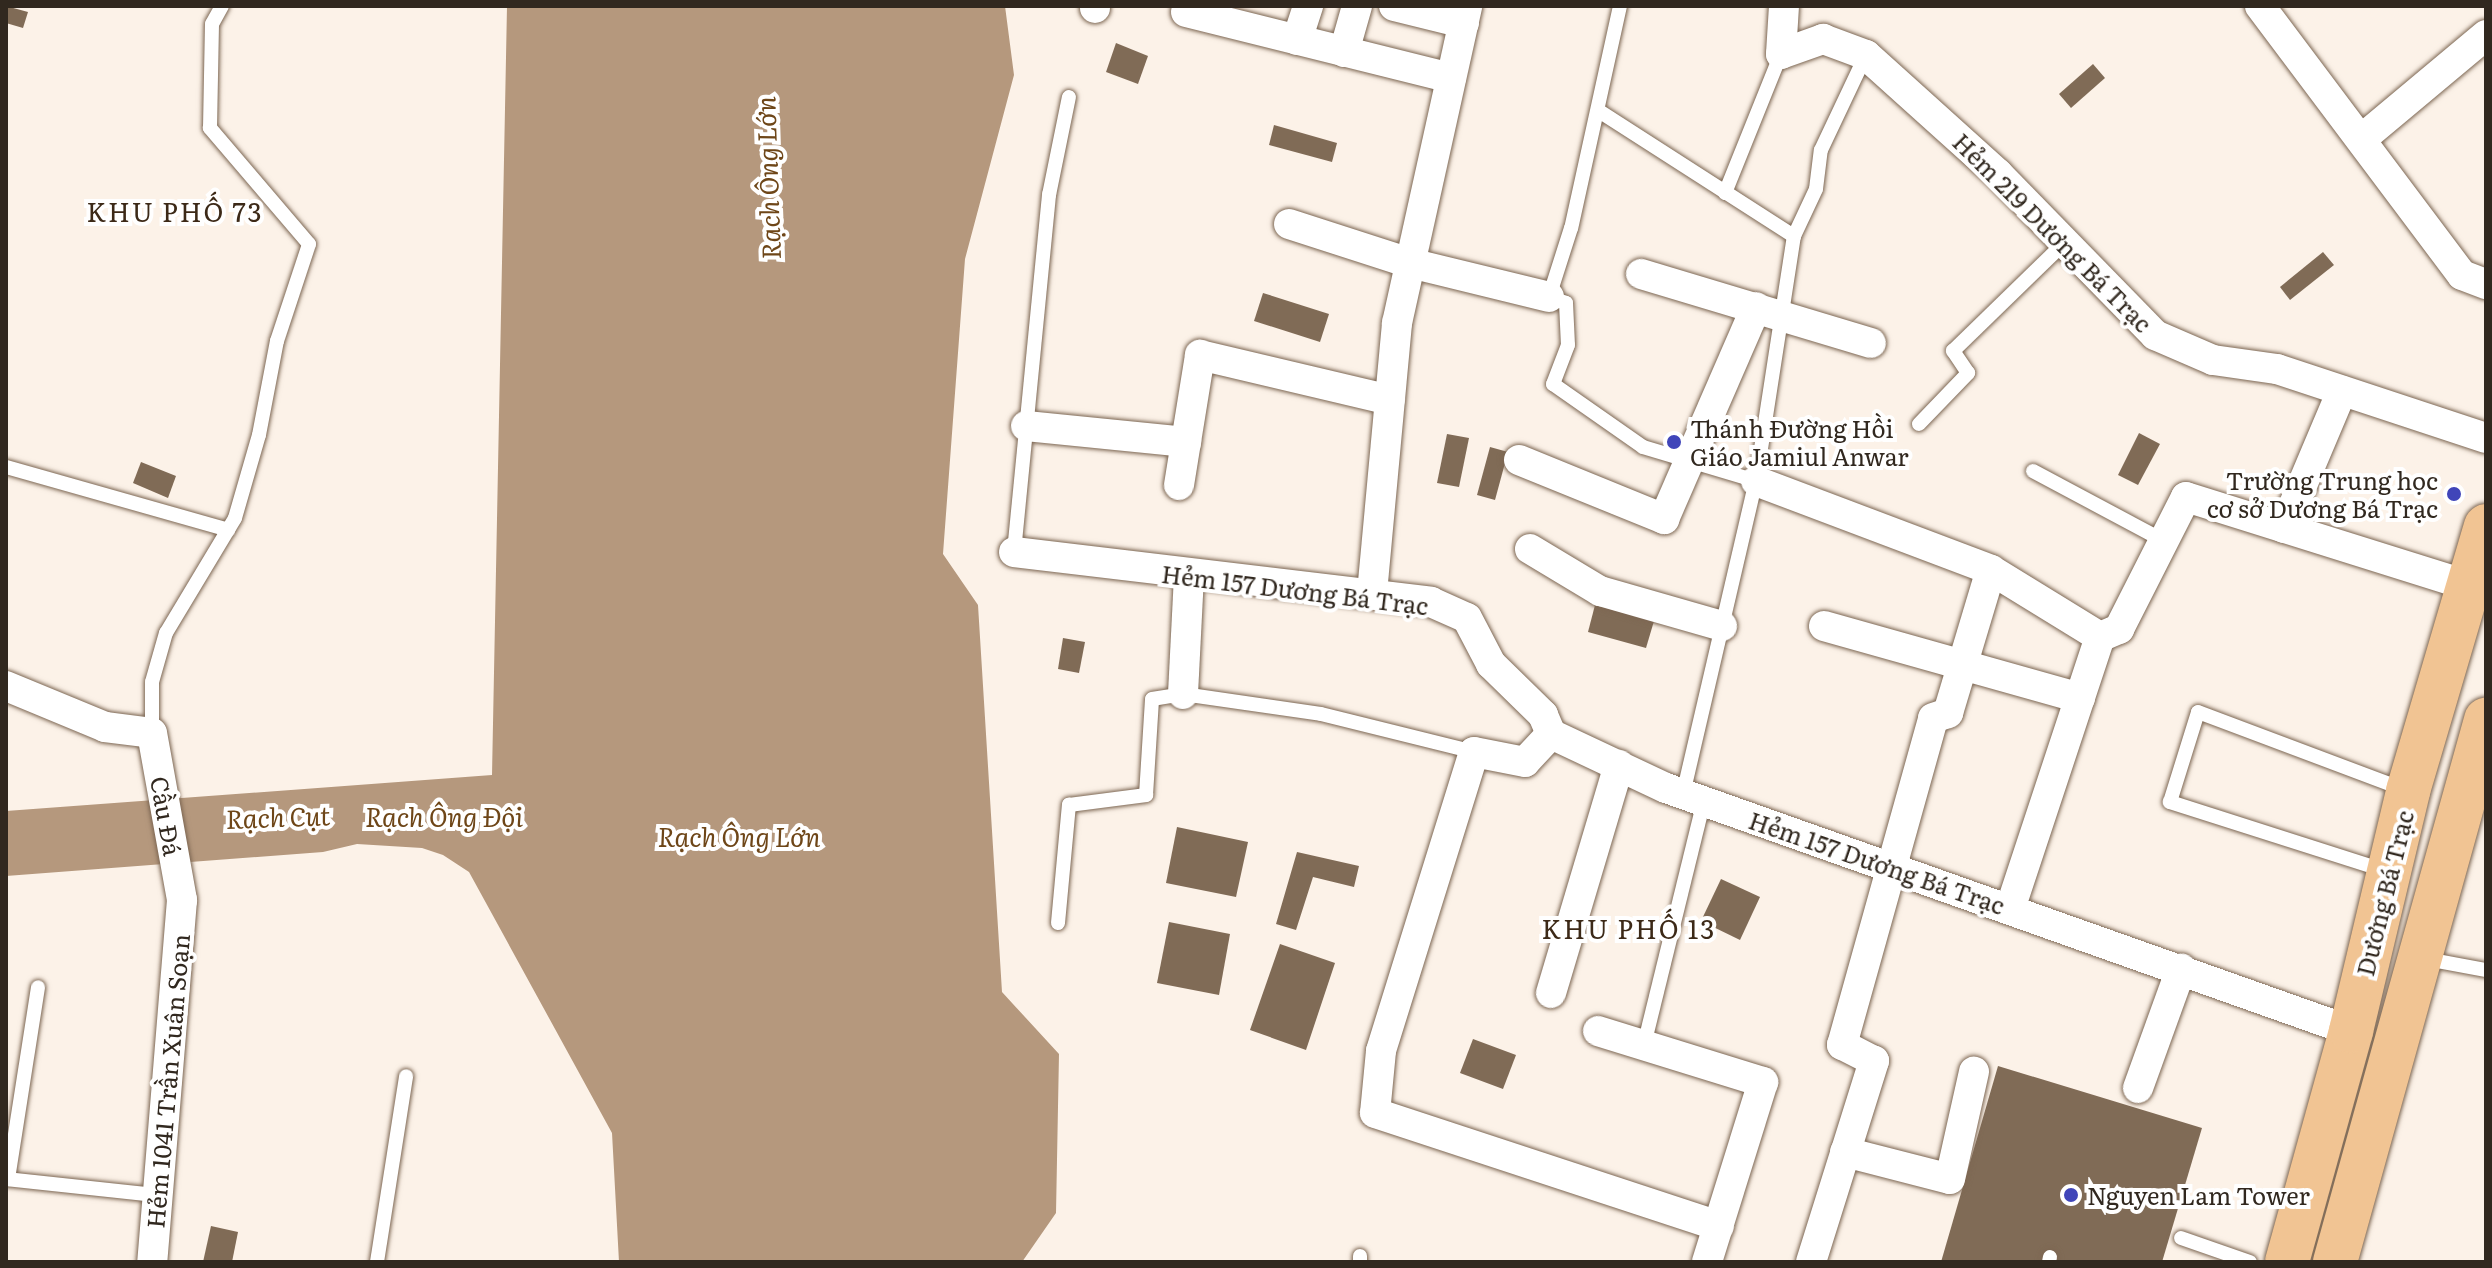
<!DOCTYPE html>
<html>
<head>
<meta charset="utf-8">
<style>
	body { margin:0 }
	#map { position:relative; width:2492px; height:1268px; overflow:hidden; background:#fcf2e8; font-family:Literata,serif }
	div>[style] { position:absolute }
	.water>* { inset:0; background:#b5987d }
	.building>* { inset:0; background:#806b56 }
	.roads { filter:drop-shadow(0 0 2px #7c6652) drop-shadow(0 0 2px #7c6652) }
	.service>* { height:14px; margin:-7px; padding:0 7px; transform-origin:7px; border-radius:7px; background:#fff }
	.minor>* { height:30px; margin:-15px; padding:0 15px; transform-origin:15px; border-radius:15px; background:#fff }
	.primary>* { height:44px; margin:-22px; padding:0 22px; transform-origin:22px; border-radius:22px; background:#f1c493 }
	.dots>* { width:22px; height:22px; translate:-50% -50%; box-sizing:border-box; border:4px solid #fff; border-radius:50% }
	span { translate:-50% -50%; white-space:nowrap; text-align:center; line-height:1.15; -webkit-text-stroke:8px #fff; paint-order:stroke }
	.street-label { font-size:24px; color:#31281f }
	.poi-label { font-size:24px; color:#31281f }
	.left { translate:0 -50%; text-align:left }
	.right { translate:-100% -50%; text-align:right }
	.water-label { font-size:26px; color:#6e4618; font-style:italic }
	.neighbourhood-label { font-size:26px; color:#3c2917; letter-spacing:2px }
	.frame { position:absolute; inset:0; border:8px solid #31281f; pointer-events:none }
</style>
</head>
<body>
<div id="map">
	<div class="water">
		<div style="clip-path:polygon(507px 6px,1005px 6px,1014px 75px,965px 259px,943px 554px,978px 605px,1002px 992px,1059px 1054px,1056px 1213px,1022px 1262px,619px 1262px,612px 1133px,469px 872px,443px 855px,422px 848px,357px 844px,323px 852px,6px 876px,6px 811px,492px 775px)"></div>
	</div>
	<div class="building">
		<div style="clip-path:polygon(6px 6px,28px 12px,23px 28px,6px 23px)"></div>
		<div style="clip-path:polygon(1116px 43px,1148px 56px,1138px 84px,1106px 72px)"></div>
		<div style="clip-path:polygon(2093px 64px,2105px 78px,2071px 108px,2059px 94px)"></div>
		<div style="clip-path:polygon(1274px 125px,1337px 143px,1332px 162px,1269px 145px)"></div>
		<div style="clip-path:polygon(2323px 252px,2334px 265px,2290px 300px,2280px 287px)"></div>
		<div style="clip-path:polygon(1263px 293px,1329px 314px,1320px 342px,1254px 321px)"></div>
		<div style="clip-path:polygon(2139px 433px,2160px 444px,2138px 485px,2118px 475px)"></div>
		<div style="clip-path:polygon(1447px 434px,1469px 438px,1459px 487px,1437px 483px)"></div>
		<div style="clip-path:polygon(1490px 447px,1508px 452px,1495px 500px,1477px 495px)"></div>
		<div style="clip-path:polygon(141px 462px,176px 476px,168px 498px,133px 483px)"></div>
		<div style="clip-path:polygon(1595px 605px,1654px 621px,1646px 648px,1588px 632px)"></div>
		<div style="clip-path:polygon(1063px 638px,1085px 642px,1079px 673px,1058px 669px)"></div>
		<div style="clip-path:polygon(1177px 827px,1248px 842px,1236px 897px,1166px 883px)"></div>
		<div style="clip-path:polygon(1297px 852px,1359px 866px,1354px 887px,1313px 877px,1296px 930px,1276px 924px)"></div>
		<div style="clip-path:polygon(1721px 879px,1760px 897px,1740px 940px,1701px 921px)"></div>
		<div style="clip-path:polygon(1169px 922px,1230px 934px,1219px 995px,1157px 983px)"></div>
		<div style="clip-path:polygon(1280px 944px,1335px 963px,1306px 1050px,1250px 1030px)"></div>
		<div style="clip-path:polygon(1473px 1039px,1516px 1055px,1503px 1089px,1460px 1073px)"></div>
		<div style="clip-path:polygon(1998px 1066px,2202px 1128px,2162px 1262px,1941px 1262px)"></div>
		<div style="clip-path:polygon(211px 1226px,238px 1232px,232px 1262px,203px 1262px)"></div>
	</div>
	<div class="roads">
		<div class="service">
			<div style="left:1620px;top:6px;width:227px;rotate:102.4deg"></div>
			<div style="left:1571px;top:228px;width:72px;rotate:107.7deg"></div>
			<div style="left:1549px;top:297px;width:18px;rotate:19deg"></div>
			<div style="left:1566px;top:303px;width:42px;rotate:87.3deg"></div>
			<div style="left:1568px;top:345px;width:42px;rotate:111deg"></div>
			<div style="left:1553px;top:384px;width:110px;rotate:35deg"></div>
			<div style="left:1643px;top:447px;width:118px;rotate:16.7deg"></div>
			<div style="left:1599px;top:111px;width:232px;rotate:32.7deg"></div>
			<div style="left:1725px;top:193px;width:150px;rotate:-68.1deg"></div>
			<div style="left:1919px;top:424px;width:71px;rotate:-46.1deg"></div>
			<div style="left:1968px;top:373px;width:27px;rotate:-124deg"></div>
			<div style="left:1953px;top:351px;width:156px;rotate:-44.2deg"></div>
			<div style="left:6px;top:467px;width:231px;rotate:15.8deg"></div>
			<div style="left:2033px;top:471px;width:149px;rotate:28.1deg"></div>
			<div style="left:1014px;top:552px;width:359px;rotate:-84.4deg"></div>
			<div style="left:1049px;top:195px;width:100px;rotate:-78.5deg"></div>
			<div style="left:152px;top:733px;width:51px;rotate:-90deg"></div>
			<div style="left:152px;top:682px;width:51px;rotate:-74.1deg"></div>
			<div style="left:166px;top:633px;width:134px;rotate:-59deg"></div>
			<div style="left:235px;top:518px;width:86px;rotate:-73.9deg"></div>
			<div style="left:259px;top:435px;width:96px;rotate:-79.2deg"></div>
			<div style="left:277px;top:341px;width:102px;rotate:-71.7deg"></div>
			<div style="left:309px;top:244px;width:153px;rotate:-130.5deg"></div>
			<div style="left:210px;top:128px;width:104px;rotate:-88.9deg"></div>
			<div style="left:212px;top:24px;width:21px;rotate:-61deg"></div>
			<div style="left:1683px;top:794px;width:321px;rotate:-76.9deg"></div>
			<div style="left:1756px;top:481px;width:248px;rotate:-81.2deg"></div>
			<div style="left:1794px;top:236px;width:52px;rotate:-64.9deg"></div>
			<div style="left:1816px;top:189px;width:39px;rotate:-83deg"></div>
			<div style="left:1821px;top:150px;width:105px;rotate:-64.7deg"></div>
			<div style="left:2383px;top:870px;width:224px;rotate:-162.3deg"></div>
			<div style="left:2170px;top:802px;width:94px;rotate:-72.7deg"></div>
			<div style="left:2198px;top:712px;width:221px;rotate:20.6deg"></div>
			<div style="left:1058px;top:923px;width:119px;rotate:-84.7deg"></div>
			<div style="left:1069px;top:805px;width:78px;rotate:-7.4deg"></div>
			<div style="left:1146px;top:795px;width:96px;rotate:-86.4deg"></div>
			<div style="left:1152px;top:699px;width:31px;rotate:-9deg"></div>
			<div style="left:1183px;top:694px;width:139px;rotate:8.2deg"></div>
			<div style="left:1321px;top:714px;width:158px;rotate:13.9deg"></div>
			<div style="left:2426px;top:959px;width:61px;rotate:10.4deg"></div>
			<div style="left:1644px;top:1045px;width:251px;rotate:-76.2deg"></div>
			<div style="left:6px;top:1179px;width:150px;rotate:6.1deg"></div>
			<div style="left:8px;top:1179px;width:194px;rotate:-81.1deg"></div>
			<div style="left:2181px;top:1238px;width:73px;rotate:19.2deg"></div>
			<div style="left:1360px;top:1256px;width:6px;rotate:90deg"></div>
			<div style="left:377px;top:1262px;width:188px;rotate:-81.1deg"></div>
			<div style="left:2049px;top:1262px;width:5px;rotate:-79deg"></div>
		</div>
		<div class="minor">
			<div style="left:1394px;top:6px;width:72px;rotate:13.7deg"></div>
			<div style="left:1784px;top:6px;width:48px;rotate:93.6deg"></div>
			<div style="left:1781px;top:54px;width:45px;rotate:-19.7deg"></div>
			<div style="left:1823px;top:39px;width:46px;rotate:20.4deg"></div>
			<div style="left:1866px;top:55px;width:178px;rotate:42deg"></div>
			<div style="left:1998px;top:174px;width:225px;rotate:45.7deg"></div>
			<div style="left:2155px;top:335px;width:63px;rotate:23.3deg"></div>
			<div style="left:2213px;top:360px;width:65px;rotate:8deg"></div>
			<div style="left:2277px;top:369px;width:220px;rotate:18.3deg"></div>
			<div style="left:2260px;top:6px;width:336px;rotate:53.1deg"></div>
			<div style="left:2462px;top:275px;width:26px;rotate:21deg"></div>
			<div style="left:1095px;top:8px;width:2px;rotate:-90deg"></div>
			<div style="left:1186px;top:12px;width:273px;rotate:14deg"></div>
			<div style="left:1297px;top:40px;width:36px;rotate:-72deg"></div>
			<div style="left:1344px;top:52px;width:48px;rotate:-74.2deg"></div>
			<div style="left:2364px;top:137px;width:159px;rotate:-39.9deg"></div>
			<div style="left:1289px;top:224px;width:127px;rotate:17.9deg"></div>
			<div style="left:1410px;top:263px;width:143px;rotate:13.7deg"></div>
			<div style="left:1641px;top:274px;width:240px;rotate:16.7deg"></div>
			<div style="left:1026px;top:426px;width:161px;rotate:5.7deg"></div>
			<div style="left:1519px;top:460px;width:157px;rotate:22.1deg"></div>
			<div style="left:1664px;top:519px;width:231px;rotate:-66.5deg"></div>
			<div style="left:1756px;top:481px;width:251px;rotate:20.7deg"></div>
			<div style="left:1991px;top:570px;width:128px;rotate:31.6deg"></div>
			<div style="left:1179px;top:485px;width:132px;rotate:-80.8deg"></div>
			<div style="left:1200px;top:355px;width:195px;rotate:13.3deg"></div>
			<div style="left:2284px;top:528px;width:149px;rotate:-67.1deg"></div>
			<div style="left:1530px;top:549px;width:82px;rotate:31deg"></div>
			<div style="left:1600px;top:591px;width:127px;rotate:16deg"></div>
			<div style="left:1014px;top:552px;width:420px;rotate:6.8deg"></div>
			<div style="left:1431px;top:602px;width:39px;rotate:24deg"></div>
			<div style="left:1467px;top:618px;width:52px;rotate:62.4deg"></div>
			<div style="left:1491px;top:664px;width:73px;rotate:44.4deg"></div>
			<div style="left:1543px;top:715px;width:21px;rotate:67deg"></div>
			<div style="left:1551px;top:734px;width:127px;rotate:25.2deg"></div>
			<div style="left:1666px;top:788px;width:727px;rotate:19.53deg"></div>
			<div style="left:1372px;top:593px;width:271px;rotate:-84.7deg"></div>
			<div style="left:1397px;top:323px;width:325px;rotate:-77.5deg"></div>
			<div style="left:1824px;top:626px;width:266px;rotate:15.7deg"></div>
			<div style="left:6px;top:686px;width:107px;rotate:22.5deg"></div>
			<div style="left:105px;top:727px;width:47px;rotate:7.3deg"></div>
			<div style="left:152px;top:733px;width:170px;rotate:79.8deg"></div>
			<div style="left:182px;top:900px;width:363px;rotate:94.7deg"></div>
			<div style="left:1183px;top:694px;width:118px;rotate:-87.1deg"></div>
			<div style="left:1551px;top:734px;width:38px;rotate:133deg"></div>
			<div style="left:1525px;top:762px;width:52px;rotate:-168.9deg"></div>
			<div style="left:1474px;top:752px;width:313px;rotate:107.3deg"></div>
			<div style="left:1381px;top:1051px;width:62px;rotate:95.5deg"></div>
			<div style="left:1375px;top:1113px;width:362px;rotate:18.2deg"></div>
			<div style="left:2010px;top:909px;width:287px;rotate:-71.7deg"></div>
			<div style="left:2100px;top:637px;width:21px;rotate:-23deg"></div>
			<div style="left:2119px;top:629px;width:148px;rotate:-63.1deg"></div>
			<div style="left:2186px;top:497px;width:298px;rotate:17.4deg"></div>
			<div style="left:1551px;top:993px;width:238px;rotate:-73.4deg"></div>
			<div style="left:1598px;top:1031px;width:173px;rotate:17.2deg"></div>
			<div style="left:1763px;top:1082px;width:189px;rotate:107.3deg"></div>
			<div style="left:2138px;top:1088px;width:127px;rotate:-70.1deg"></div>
			<div style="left:1845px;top:1152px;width:108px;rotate:14.4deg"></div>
			<div style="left:1950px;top:1179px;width:110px;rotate:-77.4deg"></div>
			<div style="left:1811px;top:1262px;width:211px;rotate:-72.6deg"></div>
			<div style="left:1874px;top:1061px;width:36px;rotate:-153deg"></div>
			<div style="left:1842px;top:1045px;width:339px;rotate:-74.4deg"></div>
			<div style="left:1933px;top:718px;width:16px;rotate:-18deg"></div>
			<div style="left:1948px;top:713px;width:149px;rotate:-73.3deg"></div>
		</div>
		<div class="primary">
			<div style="left:2287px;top:1262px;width:240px;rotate:-74.5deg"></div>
			<div style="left:2351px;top:1031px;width:247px;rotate:-76.6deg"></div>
			<div style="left:2408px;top:791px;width:276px;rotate:-73.6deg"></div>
			<div style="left:2335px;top:1262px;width:563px;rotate:-74.43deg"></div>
		</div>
	</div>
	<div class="dots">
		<div style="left:1674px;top:442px;background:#4045b9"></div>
		<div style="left:2454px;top:494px;background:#4045b9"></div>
		<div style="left:2071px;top:1195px;background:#4045b9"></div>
	</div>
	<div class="street-label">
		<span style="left:2053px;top:232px;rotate:45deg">Hẻm 219 Dương Bá Trạc</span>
		<span style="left:1295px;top:589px;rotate:7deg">Hẻm 157 Dương Bá Trạc</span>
		<span style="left:167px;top:816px;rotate:80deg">Cầu Đá</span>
		<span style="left:1877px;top:862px;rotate:19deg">Hẻm 157 Dương Bá Trạc</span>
		<span style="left:2384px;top:893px;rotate:-76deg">Dương Bá Trạc</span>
		<span style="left:167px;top:1081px;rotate:-85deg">Hẻm 1041 Trần Xuân Soạn</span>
	</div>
	<div class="poi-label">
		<span class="left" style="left:1690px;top:442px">Thánh Đường Hồi<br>Giáo Jamiul Anwar</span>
		<span class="right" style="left:2438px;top:494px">Trường Trung học<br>cơ sở Dương Bá Trạc</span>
		<span class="left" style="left:2087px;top:1195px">Nguyen Lam Tower</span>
	</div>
	<div class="water-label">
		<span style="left:767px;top:178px;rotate:-92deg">Rạch Ông Lớn</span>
		<span style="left:278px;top:816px;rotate:-2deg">Rạch Cụt</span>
		<span style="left:444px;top:816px">Rạch Ông Đội</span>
		<span style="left:739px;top:836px">Rạch Ông Lớn</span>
	</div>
	<div class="neighbourhood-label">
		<span style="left:175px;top:211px">KHU PHỐ 73</span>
		<span style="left:1629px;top:928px">KHU PHỐ 13</span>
	</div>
	<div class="frame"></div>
</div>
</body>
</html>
